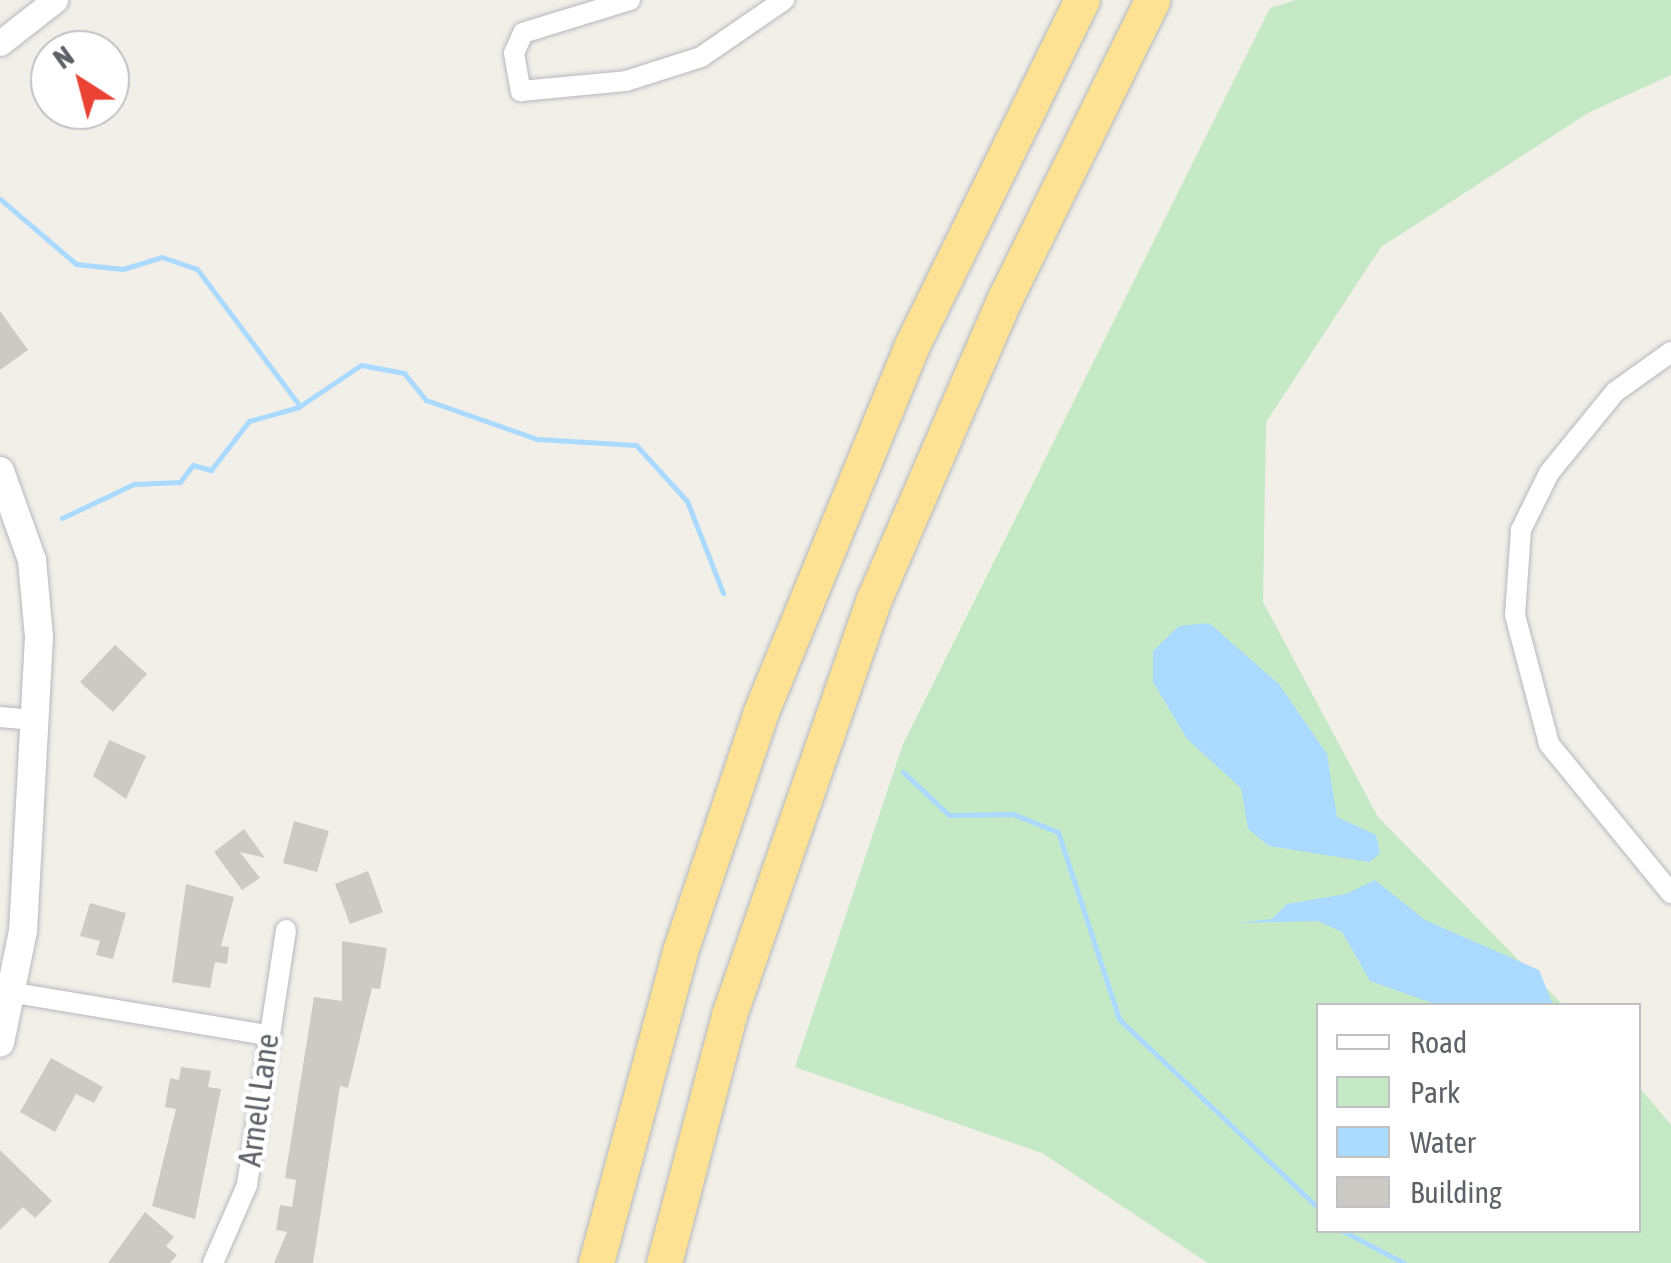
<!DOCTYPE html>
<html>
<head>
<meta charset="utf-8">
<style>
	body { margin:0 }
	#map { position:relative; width:1671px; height:1263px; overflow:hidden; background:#f1efe8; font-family:"Asap Condensed",sans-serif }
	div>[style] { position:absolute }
	.green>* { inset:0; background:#c5e8c5 }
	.water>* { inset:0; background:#aadaff }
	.stream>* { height:5px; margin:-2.5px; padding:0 2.5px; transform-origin:2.5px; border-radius:2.5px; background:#aadaff }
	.building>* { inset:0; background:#cccac5 }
	.roads { filter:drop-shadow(0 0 2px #b5b8bc) drop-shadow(0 0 2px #b5b8bc) }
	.minor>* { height:20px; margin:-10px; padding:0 10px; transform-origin:10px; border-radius:10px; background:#fff }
	.tertiary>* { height:25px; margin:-12.5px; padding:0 12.5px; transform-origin:12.5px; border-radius:12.5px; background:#fff }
	.secondary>* { height:28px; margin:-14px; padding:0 14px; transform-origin:14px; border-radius:14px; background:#fff }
	.motorway>* { height:35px; margin:-17.5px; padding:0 17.5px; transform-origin:17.5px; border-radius:17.5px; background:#fde293 }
	span { translate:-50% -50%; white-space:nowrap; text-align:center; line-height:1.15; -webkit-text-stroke:9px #fff; paint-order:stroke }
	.street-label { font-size:32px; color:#5f6368 }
	.legend { position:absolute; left:1316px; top:1003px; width:325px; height:230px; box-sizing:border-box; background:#fff; border:2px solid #bfc1c3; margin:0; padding:12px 18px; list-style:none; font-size:30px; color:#5f6368 }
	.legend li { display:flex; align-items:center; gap:20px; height:50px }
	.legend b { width:50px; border:2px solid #bfc1c3 }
	.north { position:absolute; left:30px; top:30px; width:100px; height:100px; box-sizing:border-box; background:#fff; border:2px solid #bfc1c3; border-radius:50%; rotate:324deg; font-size:28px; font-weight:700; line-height:40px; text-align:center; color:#5f6368 }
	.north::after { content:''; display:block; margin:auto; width:35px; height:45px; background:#ea4335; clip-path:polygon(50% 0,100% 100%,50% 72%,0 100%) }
</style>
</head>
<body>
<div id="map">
	<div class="green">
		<div style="clip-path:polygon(1296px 0,1671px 0,1671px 75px,1588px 113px,1381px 247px,1266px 422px,1263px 602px,1378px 817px,1563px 1005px,1318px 1006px,1318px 1230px,1638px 1230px,1639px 1087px,1671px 1125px,1671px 1263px,1208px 1263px,1042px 1153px,795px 1067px,903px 744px,1270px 8px)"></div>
	</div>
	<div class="water">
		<div style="clip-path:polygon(1209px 623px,1279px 684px,1327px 754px,1337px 817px,1376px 835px,1380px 853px,1370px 862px,1269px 846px,1248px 829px,1241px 788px,1187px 739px,1153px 682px,1153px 651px,1179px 626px)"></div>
		<div style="clip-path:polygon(1375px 880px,1425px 920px,1539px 970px,1553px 1005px,1438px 1005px,1370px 981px,1342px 932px,1318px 921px,1236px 923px,1272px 919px,1287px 904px,1346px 894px)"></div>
	</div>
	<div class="stream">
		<div style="left:0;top:199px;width:100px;rotate:40.5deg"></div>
		<div style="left:76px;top:264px;width:47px;rotate:6.1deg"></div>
		<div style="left:123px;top:269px;width:41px;rotate:-17.1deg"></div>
		<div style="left:162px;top:257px;width:37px;rotate:19deg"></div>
		<div style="left:197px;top:269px;width:171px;rotate:53.1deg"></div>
		<div style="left:300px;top:406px;width:73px;rotate:-33.9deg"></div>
		<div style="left:361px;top:365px;width:44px;rotate:10.5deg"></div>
		<div style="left:404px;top:373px;width:35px;rotate:51deg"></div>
		<div style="left:426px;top:400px;width:118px;rotate:19.4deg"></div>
		<div style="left:537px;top:439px;width:99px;rotate:3.5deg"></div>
		<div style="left:636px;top:445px;width:76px;rotate:47.7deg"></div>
		<div style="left:687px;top:501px;width:99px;rotate:68.6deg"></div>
		<div style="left:62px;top:518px;width:80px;rotate:-25.3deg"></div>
		<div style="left:134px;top:484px;width:46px;rotate:-2.5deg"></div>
		<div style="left:180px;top:482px;width:21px;rotate:-53deg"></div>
		<div style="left:193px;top:465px;width:19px;rotate:16deg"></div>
		<div style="left:211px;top:470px;width:62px;rotate:-52.2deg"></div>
		<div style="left:249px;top:421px;width:52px;rotate:-15.6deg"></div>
		<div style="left:903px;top:772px;width:63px;rotate:43.1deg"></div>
		<div style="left:949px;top:815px;width:64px;rotate:-0.9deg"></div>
		<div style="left:1013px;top:814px;width:48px;rotate:21.8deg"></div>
		<div style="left:1058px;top:832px;width:197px;rotate:71.9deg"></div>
		<div style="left:1119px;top:1019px;width:274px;rotate:43.5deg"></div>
		<div style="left:1341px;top:1230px;width:71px;rotate:27.6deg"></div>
	</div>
	<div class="building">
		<div style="clip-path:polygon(0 311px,28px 350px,0 370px)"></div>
		<div style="clip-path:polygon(115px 645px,147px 674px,113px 712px,80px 682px)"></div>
		<div style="clip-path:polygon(109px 740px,146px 756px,126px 799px,93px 776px)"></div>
		<div style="clip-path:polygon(294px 821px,329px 831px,317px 872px,283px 863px)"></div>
		<div style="clip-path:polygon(244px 829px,265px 858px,240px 852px,260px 878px,242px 890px,214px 852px)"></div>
		<div style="clip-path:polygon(368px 871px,383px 912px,350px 924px,335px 884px)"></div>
		<div style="clip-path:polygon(186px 884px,234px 897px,221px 946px,229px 947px,227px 964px,215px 962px,210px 988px,172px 982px)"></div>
		<div style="clip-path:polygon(90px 903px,126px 913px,113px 959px,96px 955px,100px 941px,80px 936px)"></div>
		<div style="clip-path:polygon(342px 941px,387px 948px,380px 989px,372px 988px,348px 1088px,340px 1086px,313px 1263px,274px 1263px,287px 1232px,276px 1230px,280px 1205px,292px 1207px,296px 1180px,285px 1178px,314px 997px,342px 1001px)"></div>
		<div style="clip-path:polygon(51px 1058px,103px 1087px,94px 1103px,76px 1094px,55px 1132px,20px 1112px)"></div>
		<div style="clip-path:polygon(181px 1067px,211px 1071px,208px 1087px,221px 1089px,195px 1219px,152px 1206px,176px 1109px,165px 1107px,170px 1078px,179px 1080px)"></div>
		<div style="clip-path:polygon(0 1150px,52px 1201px,35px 1218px,23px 1207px,0 1230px)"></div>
		<div style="clip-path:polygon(145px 1212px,174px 1237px,166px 1246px,177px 1255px,170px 1263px,108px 1263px)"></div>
	</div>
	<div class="roads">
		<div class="minor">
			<div style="left:630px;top:0;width:112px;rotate:162.9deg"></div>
			<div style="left:523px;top:33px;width:22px;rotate:114deg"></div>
			<div style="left:514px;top:53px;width:39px;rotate:80deg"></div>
			<div style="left:521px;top:91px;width:105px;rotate:-5.4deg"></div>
			<div style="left:626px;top:81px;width:79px;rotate:-17.7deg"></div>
			<div style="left:701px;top:57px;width:101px;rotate:-34.5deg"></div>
			<div style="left:1671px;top:352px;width:69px;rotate:144.5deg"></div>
			<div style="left:1615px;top:392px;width:104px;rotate:129.2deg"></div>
			<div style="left:1549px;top:473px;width:64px;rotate:116.2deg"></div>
			<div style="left:1521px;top:530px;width:85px;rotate:94deg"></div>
			<div style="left:1515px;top:615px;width:133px;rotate:75.2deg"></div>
			<div style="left:1549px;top:744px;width:193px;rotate:50.7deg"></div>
			<div style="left:0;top:717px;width:34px;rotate:5deg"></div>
			<div style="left:15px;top:993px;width:255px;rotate:9.5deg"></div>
			<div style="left:213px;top:1263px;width:85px;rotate:-66.4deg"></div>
			<div style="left:247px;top:1185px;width:258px;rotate:-81.3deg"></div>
		</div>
		<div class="tertiary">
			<div style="left:0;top:43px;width:70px;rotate:-38deg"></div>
		</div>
		<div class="secondary">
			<div style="left:0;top:471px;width:95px;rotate:70.2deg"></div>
			<div style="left:32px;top:560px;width:77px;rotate:84.8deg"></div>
			<div style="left:39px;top:637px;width:294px;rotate:93.1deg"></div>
			<div style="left:23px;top:931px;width:114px;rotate:101.6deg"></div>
		</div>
		<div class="motorway">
			<div style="left:596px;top:1263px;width:323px;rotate:-74.9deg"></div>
			<div style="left:680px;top:951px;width:250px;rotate:-71.3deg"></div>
			<div style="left:760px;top:714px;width:397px;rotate:-67.6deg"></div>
			<div style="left:911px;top:347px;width:387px;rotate:-63.8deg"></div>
			<div style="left:664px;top:1263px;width:256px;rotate:-75.3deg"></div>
			<div style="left:729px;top:1015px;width:441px;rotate:-70.8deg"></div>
			<div style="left:874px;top:599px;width:328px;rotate:-66.5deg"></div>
			<div style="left:1005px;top:298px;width:332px;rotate:-63.7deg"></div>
		</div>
	</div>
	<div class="street-label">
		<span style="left:259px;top:1100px;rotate:-82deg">Arnell Lane</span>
	</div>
	<ul class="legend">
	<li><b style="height:12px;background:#fff"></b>Road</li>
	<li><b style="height:28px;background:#c5e8c5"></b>Park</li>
	<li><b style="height:28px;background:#aadaff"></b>Water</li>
	<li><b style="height:28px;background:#cccac5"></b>Building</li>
	</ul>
	<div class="north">N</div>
</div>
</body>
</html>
